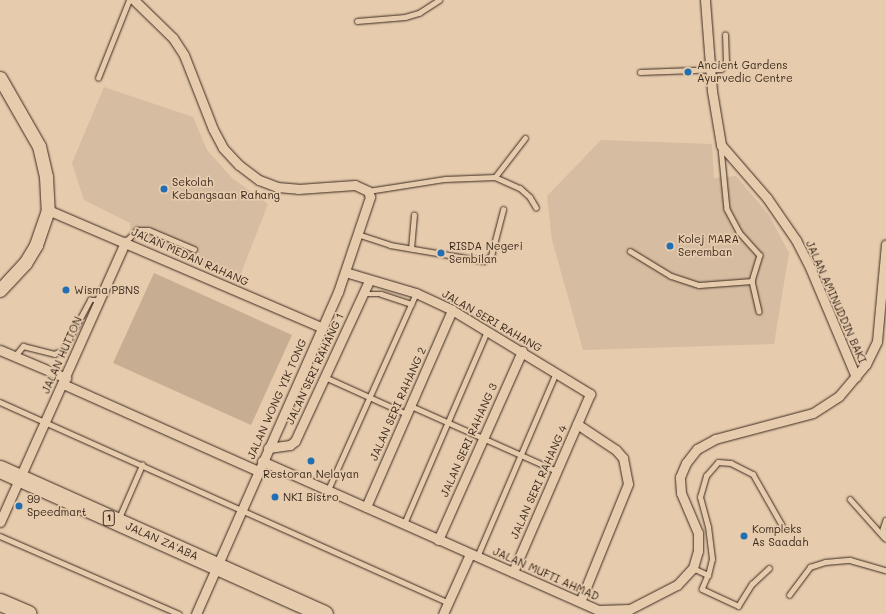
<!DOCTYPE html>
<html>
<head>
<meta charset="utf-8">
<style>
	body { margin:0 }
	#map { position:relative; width:886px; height:614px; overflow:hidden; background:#e6cbad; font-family:Mali,sans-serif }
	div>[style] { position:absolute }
	.built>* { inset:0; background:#d6bca0 }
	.green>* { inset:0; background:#c7ae93 }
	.roads { filter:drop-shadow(0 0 1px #3b2a1e) drop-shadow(0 0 1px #3b2a1e) }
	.lane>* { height:4.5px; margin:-2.25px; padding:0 2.25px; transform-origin:2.25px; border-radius:2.25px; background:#e6cbad }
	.street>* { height:9px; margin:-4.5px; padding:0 4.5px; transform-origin:4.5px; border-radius:4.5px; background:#e6cbad }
	.secondary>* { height:13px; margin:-6.5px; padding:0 6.5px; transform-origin:6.5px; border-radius:6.5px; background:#e6cbad }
	.highway>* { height:17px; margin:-8.5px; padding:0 8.5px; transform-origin:8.5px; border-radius:8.5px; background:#e6cbad }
	.dots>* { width:11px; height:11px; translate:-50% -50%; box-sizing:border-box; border:2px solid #e6cbad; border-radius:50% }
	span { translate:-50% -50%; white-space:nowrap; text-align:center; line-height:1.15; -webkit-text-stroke:3.5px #e6cbad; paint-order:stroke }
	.shield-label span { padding:1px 3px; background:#e6cbad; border:1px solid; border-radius:3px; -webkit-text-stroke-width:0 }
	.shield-label { font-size:10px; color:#3b2a1e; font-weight:700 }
	.poi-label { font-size:11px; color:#3b2a1e }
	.left { translate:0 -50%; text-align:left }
	.street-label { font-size:11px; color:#3b2a1e }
</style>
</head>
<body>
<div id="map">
	<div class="built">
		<div style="clip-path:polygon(104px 87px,193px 117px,207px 150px,232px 178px,268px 204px,238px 281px,131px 234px,130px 223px,84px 200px,72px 163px)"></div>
		<div style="clip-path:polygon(601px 140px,712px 144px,714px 178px,736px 176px,769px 215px,789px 253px,774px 344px,583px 350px,552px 240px,547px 196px)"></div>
	</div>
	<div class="green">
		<div style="clip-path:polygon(154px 273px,292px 335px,251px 425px,113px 363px)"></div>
	</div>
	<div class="roads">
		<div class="lane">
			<div style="left:357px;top:21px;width:48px;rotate:-4.8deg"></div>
			<div style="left:405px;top:17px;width:15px;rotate:-16deg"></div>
			<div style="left:419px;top:13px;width:24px;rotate:-33deg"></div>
			<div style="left:640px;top:72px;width:81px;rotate:-2.1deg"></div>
			<div style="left:721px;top:69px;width:9px;rotate:-54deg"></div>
			<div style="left:726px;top:62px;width:27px;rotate:-92deg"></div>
			<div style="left:98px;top:78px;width:84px;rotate:-68.3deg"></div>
			<div style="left:721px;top:148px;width:61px;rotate:84.4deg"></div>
			<div style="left:727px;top:209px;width:26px;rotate:62deg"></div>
			<div style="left:739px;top:232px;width:31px;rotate:48deg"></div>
			<div style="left:760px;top:255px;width:27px;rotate:107deg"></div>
			<div style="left:752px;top:281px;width:31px;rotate:77deg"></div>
			<div style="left:495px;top:177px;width:49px;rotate:-52.4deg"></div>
			<div style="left:368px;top:191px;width:78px;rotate:-8.9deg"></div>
			<div style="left:445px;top:179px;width:50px;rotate:-2.3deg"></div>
			<div style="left:495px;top:177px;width:27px;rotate:24deg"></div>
			<div style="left:520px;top:188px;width:13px;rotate:42deg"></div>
			<div style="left:530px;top:197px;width:12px;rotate:59deg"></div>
			<div style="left:357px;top:234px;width:35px;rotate:18deg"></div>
			<div style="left:390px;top:245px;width:95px;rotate:9.7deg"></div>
			<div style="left:484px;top:261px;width:9px;rotate:-36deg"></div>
			<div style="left:491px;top:256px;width:48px;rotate:-75.4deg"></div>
			<div style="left:125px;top:242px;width:17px;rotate:-45deg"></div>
			<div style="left:137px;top:230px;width:12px"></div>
			<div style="left:149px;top:230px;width:49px;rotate:22.9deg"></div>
			<div style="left:411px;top:249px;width:34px;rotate:-85deg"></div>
			<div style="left:630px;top:251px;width:48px;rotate:31.4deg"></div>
			<div style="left:671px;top:276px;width:29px;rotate:18deg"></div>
			<div style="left:699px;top:285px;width:53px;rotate:-4.3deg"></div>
			<div style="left:363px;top:294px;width:18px"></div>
			<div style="left:381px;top:294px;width:32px;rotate:18deg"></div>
			<div style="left:15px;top:356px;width:13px;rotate:-51deg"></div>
			<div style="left:23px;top:346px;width:32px;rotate:14deg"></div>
			<div style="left:54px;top:354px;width:10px;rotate:-24deg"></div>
			<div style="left:63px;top:350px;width:57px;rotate:-61.6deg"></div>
			<div style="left:90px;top:300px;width:9px"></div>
			<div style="left:325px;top:377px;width:90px;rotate:24.3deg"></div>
			<div style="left:0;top:402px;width:491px;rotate:24.1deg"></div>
			<div style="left:411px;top:406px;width:160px;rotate:24deg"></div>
			<div style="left:328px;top:490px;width:216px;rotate:-65.9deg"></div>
			<div style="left:850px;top:499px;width:51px;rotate:48.2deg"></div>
			<div style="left:119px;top:518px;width:58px;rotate:-66.5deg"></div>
			<div style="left:886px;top:520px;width:9px;rotate:108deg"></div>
			<div style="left:883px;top:529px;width:10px;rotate:73deg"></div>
			<div style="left:404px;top:524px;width:210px;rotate:-66.7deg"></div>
			<div style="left:0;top:536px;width:195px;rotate:23.5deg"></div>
			<div style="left:477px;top:557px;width:200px;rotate:-66.8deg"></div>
			<div style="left:693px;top:568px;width:17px;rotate:25deg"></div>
			<div style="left:708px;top:575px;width:16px;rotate:-76deg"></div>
			<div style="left:712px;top:559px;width:32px;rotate:-97deg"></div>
			<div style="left:708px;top:527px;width:31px;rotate:-105deg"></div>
			<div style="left:700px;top:497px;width:22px;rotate:-74deg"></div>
			<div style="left:706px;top:476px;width:18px;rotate:-49deg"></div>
			<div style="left:718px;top:462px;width:13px;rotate:4deg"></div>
			<div style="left:731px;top:463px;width:25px;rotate:27deg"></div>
			<div style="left:753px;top:474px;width:59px;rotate:60.4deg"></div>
			<div style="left:708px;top:575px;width:15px;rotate:113deg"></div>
			<div style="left:702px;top:589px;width:40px;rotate:25deg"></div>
			<div style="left:738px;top:606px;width:26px;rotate:-58deg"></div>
			<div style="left:752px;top:584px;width:23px;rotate:-43deg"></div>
			<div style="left:789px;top:595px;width:35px;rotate:-53deg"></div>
			<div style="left:810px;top:567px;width:16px;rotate:-18deg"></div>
			<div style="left:825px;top:562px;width:25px;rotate:-5deg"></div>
			<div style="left:850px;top:560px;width:37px;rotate:16deg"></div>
		</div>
		<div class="street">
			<div style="left:134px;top:0;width:54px;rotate:44.3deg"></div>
			<div style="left:173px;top:38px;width:20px;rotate:57deg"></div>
			<div style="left:184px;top:55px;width:79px;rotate:68.6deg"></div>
			<div style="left:213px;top:129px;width:21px;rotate:62deg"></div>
			<div style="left:223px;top:148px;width:23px;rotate:47deg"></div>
			<div style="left:239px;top:165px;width:25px;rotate:37deg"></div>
			<div style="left:259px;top:180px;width:19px;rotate:21deg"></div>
			<div style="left:277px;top:187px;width:21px;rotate:5deg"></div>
			<div style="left:298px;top:189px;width:57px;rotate:-4deg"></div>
			<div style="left:355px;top:185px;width:14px;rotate:25deg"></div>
			<div style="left:368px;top:191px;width:6px;rotate:72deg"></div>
			<div style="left:370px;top:197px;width:100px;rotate:108.6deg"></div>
			<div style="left:338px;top:292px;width:352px;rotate:113.8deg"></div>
			<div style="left:705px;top:0;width:91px;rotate:85.6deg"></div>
			<div style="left:712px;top:91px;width:55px;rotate:80.5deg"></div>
			<div style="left:721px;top:145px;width:70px;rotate:49deg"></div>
			<div style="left:767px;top:198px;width:51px;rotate:55.4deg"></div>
			<div style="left:796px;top:240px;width:34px;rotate:63deg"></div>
			<div style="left:811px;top:270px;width:116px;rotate:67.2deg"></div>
			<div style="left:48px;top:210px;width:299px;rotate:23.2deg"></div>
			<div style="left:345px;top:272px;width:74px;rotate:16.5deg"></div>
			<div style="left:416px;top:293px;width:40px;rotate:25deg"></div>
			<div style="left:452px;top:310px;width:162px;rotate:31.3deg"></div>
			<div style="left:590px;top:394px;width:194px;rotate:113.4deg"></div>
			<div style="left:0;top:350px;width:72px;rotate:23deg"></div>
			<div style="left:63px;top:384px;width:214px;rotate:24deg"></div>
			<div style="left:577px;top:424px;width:47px;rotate:33.7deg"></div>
			<div style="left:616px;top:450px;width:11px;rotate:49deg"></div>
			<div style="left:623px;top:458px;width:26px;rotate:79deg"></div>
			<div style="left:628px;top:484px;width:127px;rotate:112.1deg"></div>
			<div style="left:268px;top:448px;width:22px;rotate:-8deg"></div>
			<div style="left:290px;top:445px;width:6px;rotate:-39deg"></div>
			<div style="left:295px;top:441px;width:176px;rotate:-65.2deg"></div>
			<div style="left:262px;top:461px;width:368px;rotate:23.9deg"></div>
			<div style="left:598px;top:610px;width:32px;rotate:-2deg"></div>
			<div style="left:630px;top:609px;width:53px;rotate:-27.1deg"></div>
			<div style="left:677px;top:585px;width:23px;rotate:-47deg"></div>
			<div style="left:693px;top:568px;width:18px;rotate:-74deg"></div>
			<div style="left:698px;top:551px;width:18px;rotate:-90deg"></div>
			<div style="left:698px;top:533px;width:43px;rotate:-113deg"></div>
			<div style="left:681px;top:493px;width:16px;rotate:-94deg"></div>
			<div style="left:680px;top:477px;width:15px;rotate:-67deg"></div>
			<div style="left:686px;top:463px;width:18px;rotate:-52deg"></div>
			<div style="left:697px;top:449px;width:21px;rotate:-29deg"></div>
			<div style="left:715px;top:439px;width:101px;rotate:-14.9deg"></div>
			<div style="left:813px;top:413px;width:31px;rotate:-33deg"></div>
			<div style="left:839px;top:396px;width:42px;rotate:-49.8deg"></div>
			<div style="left:866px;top:364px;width:25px;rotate:-64deg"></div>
			<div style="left:877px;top:341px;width:97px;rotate:-84.7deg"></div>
			<div style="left:366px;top:507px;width:215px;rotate:-66.4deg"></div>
			<div style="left:0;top:522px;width:307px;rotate:-65.9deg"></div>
			<div style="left:438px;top:540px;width:207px;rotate:-66deg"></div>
			<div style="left:443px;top:614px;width:66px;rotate:-65.8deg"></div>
		</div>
		<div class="secondary">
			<div style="left:0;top:78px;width:78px;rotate:60.2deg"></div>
			<div style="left:39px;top:146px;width:32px;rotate:77deg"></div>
			<div style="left:46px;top:177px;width:33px;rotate:87deg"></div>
			<div style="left:48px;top:210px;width:37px;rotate:109deg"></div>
			<div style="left:36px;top:245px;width:21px;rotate:121deg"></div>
			<div style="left:25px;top:263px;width:37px;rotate:133deg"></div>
		</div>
		<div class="highway">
			<div style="left:0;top:469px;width:355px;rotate:24.1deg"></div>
			<div style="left:0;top:602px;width:30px;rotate:23deg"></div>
		</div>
	</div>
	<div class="dots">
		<div style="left:688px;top:72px;background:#1f6fb2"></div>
		<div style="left:164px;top:189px;background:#1f6fb2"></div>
		<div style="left:670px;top:246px;background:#1f6fb2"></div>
		<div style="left:441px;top:253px;background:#1f6fb2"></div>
		<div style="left:66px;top:290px;background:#1f6fb2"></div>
		<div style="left:311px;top:461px;background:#1f6fb2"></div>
		<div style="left:275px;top:497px;background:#1f6fb2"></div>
		<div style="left:19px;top:506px;background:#1f6fb2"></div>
		<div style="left:744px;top:536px;background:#1f6fb2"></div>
	</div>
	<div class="shield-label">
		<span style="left:109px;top:518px">1</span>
	</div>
	<div class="poi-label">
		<span class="left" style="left:697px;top:72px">Ancient Gardens<br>Ayurvedic Centre</span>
		<span class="left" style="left:172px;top:189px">Sekolah<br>Kebangsaan Rahang</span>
		<span class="left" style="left:678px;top:246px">Kolej MARA<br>Seremban</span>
		<span class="left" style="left:449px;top:253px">RISDA Negeri<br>Sembilan</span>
		<span class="left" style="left:74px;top:290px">Wisma PBNS</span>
		<span style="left:311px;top:474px">Restoran Nelayan</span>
		<span class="left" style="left:283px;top:497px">NKI Bistro</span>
		<span class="left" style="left:27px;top:506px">99<br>Speedmart</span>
		<span class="left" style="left:752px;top:536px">Kompleks<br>As Saadah</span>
	</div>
	<div class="street-label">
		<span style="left:190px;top:257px;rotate:24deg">JALAN MEDAN RAHANG</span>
		<span style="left:836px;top:302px;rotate:66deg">JALAN AMINUDDIN BAKI</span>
		<span style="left:492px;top:321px;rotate:30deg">JALAN SERI RAHANG</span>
		<span style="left:62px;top:355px;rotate:-66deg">JALAN HUTTON</span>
		<span style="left:315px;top:369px;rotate:-65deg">JALAN SERI RAHANG 1</span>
		<span style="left:277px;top:399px;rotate:-66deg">JALAN WONG YIK TONG</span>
		<span style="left:398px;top:404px;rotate:-66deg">JALAN SERI RAHANG 2</span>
		<span style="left:469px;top:440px;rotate:-66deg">JALAN SERI RAHANG 3</span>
		<span style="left:539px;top:482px;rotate:-66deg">JALAN SERI RAHANG 4</span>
		<span style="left:162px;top:541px;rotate:24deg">JALAN ZA'ABA</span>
		<span style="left:546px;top:574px;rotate:24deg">JALAN MUFTI AHMAD</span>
	</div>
</div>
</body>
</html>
